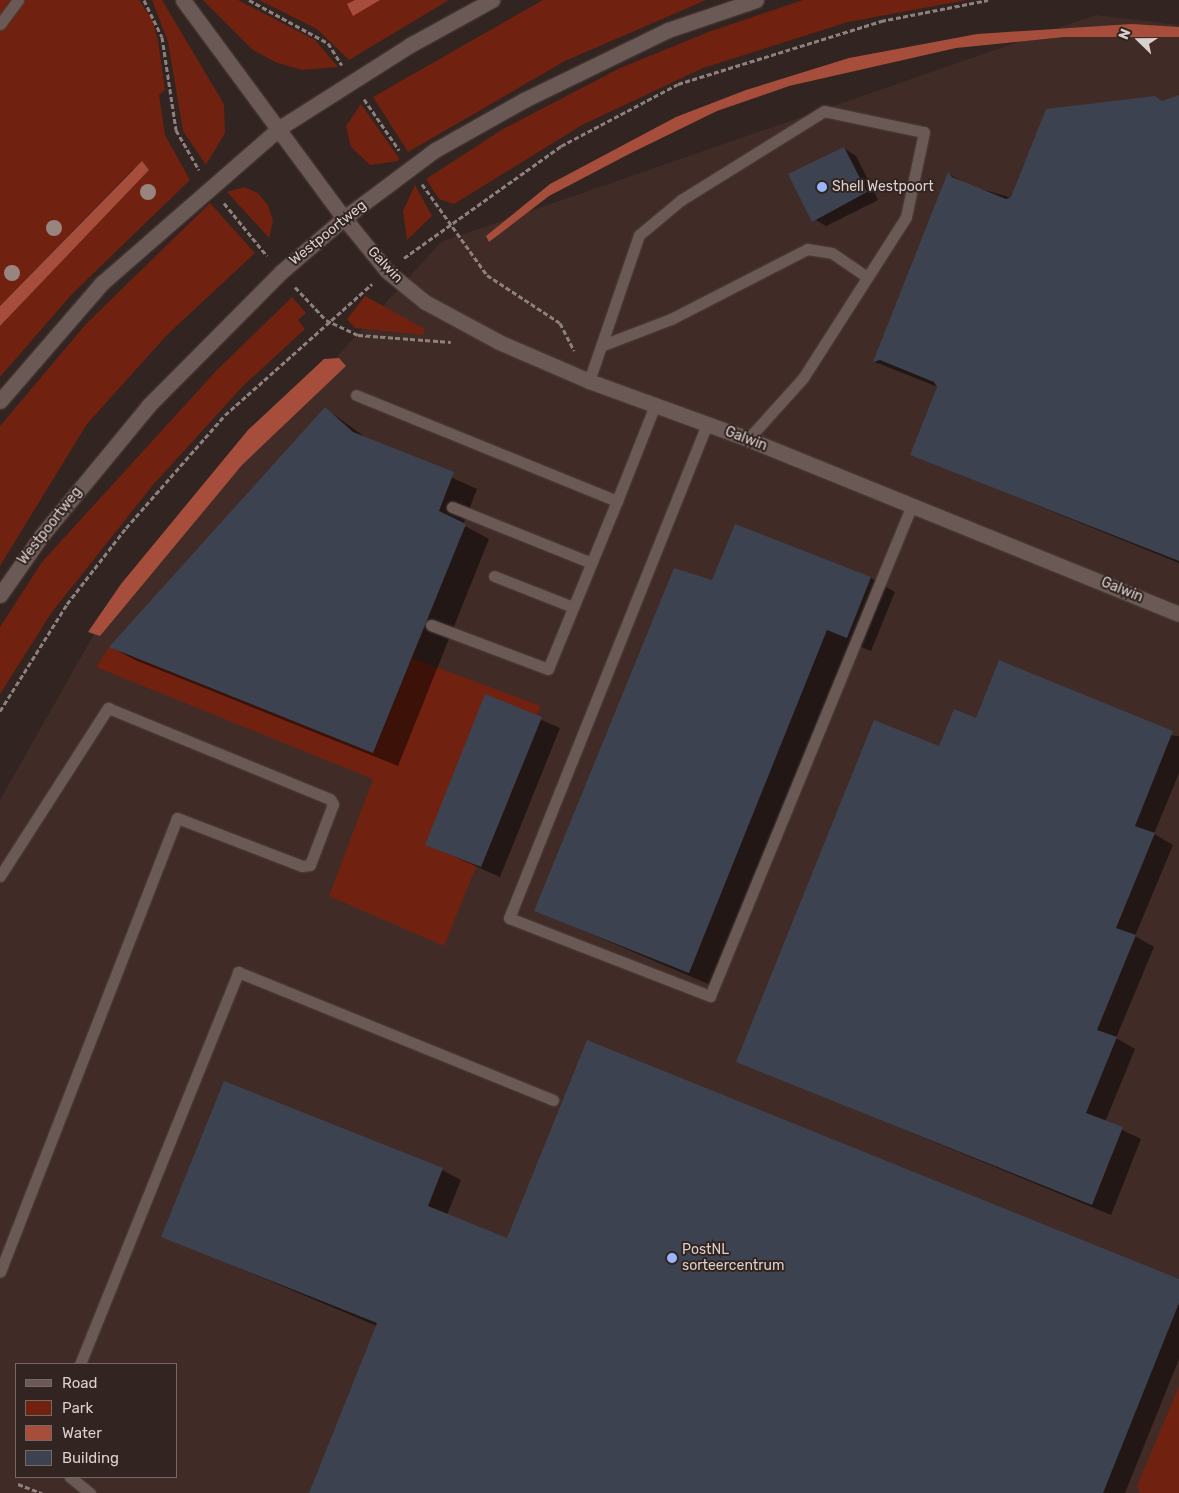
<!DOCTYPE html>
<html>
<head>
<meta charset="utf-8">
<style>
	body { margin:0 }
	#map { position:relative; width:1179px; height:1493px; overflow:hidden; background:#322420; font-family:Rubik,sans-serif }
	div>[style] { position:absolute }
	.built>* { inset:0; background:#402b26 }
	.green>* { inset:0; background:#702110 }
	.water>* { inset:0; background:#a64e3b }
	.shadow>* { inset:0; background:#0007 }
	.building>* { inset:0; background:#3d4250 }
	.path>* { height:3px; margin-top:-1.5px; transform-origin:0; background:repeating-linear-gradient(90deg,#8d817f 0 5px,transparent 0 7.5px) }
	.roads { filter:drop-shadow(0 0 1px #4c3f3d) drop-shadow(0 0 1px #4c3f3d) }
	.service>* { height:11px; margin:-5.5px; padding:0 5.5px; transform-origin:5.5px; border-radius:5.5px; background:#6a5955 }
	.minor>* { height:15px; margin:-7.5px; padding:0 7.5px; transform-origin:7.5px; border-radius:7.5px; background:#6a5955 }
	.secondary>* { height:15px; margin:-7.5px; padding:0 7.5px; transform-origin:7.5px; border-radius:7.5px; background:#6a5955 }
	.trees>* { width:16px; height:16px; margin:-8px; border-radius:50%; background:#998580 }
	.dots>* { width:14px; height:14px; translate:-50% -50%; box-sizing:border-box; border:2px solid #322420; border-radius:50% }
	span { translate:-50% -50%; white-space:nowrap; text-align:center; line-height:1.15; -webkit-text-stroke:4px #322420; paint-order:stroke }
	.poi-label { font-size:14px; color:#d9cfcd }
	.left { translate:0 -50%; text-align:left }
	.street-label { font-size:14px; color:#d9cfcd }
	.legend { position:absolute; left:15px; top:1363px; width:162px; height:115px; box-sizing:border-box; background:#322420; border:1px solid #756865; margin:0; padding:6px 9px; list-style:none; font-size:15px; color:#d9cfcd }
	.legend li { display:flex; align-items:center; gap:10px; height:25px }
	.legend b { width:25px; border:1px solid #756865 }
	.north { position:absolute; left:1114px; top:15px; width:50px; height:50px; -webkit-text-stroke:4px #322420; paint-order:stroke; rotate:292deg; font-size:14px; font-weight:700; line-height:20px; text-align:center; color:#d9cfcd }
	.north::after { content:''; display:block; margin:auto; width:18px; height:22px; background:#d9cfcd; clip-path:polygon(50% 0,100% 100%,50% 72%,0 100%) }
</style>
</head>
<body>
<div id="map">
	<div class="built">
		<div style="clip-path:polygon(evenodd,1096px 15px,1179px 25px,1179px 1493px,0 1493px,0 800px,110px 606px,441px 242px,1096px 15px,16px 1364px,176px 1364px,176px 1477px,16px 1477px,16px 1364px)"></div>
	</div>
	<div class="green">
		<div style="clip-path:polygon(0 0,139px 0,152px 19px,158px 40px,165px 90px,159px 95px,165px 135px,190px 180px,72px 294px,0 377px,0 326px,149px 170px,133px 169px,0 306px)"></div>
		<div style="clip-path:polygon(152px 0,162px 0,224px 104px,225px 133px,206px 165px,183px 131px,168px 42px)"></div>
		<div style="clip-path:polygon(203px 0,238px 0,315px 40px,338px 67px,302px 70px,275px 62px,253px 50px)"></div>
		<div style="clip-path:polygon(259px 0,449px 0,349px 60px,317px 29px)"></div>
		<div style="clip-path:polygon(543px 0,706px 0,565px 61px,408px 152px,373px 97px)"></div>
		<div style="clip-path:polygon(803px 0,967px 0,848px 22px,703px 68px,582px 125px,454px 204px,439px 199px,426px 179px,503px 129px,620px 68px,711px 31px)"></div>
		<div style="clip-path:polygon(361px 104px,399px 158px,398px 161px,370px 165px,351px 147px,346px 126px)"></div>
		<div style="clip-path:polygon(415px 185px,432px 216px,407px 240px,403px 211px)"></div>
		<div style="clip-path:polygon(244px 187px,258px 193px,268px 205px,273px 221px,269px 238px,227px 192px)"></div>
		<div style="clip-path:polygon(210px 203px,255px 253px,167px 335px,87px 424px,0 566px,0 426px,86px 324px)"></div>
		<div style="clip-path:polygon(365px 296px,425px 329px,423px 335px,355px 328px,347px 319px)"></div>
		<div style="clip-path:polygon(292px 297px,306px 313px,298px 320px,305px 329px,243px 386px,153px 485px,52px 612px,0 694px,0 627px,42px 562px,216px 371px)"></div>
		<div style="clip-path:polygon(109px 647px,373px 753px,412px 658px,541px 706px,444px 946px,329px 896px,373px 779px,96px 667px)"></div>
		<div style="clip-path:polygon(1179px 1386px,1179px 1493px,1140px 1493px,1137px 1486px)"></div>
	</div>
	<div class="water">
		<div style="clip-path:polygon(355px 0,380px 0,353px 16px,347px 4px)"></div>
		<div style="clip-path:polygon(1132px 24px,1179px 27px,1179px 37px,1064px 37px,956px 48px,789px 86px,717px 111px,631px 153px,549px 196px,489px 242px,486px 236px,550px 184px,676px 117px,746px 90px,849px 58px,977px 34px)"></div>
		<div style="clip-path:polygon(142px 161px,149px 170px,0 326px,0 306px)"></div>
		<div style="clip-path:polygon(339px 358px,346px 366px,242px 465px,100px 636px,88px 632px,121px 584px,248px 430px,324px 359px)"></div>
	</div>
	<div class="shadow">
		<div style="clip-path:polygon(1176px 96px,1179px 97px,1179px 563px,911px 454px,938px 387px,875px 362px,949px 174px,971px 186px,1012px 198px,1155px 97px,1164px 102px)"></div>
		<div style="clip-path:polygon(844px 148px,856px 156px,878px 200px,826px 226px,814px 219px)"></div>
		<div style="clip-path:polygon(325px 408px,369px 440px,477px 489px,463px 525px,489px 539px,398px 766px,135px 660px,111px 647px)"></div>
		<div style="clip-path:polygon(871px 578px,895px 592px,871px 651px,852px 643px,713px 986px,535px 910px,712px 582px)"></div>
		<div style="clip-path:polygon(486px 696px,560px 728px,500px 877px,426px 844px)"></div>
		<div style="clip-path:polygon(977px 719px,1179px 736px,1179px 773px,1154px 834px,1173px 845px,1135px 936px,1154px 947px,1116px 1038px,1135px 1049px,1105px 1122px,1141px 1139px,1111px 1215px,738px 1061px,940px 748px)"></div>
		<div style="clip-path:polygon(442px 1170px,461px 1180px,447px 1215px,508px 1240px,1179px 1280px,1179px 1359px,1125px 1493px,310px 1493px,377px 1326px,163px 1236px)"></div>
	</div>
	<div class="building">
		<div style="clip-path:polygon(1179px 95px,1179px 561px,910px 455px,937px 387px,934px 382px,880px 360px,873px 362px,948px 172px,952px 177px,1006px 199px,1011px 197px,1046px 109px,1155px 96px,1162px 101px)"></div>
		<div style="clip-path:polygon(844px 147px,867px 192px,812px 222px,788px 174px)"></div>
		<div style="clip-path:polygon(325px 407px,353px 432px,454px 472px,439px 511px,466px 524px,373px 753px,109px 647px)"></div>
		<div style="clip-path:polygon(735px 524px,871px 577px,847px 638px,827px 630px,689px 973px,534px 911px,674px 568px,712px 580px)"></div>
		<div style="clip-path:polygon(999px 660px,1173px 731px,1135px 826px,1155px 833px,1116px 928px,1136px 935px,1097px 1030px,1117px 1037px,1086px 1113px,1123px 1127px,1092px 1205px,736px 1062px,874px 720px,939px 746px,954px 709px,976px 718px)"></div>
		<div style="clip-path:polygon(485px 694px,542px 717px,481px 867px,425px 845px)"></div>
		<div style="clip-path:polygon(587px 1040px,1179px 1279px,1179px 1303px,1103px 1493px,309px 1493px,377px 1323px,161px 1237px,224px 1081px,443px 1168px,428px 1206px,507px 1238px)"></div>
	</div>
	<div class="path">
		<div style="left:144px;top:0;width:41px;rotate:64.1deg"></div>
		<div style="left:162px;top:37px;width:94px;rotate:81.4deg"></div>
		<div style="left:176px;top:130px;width:46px;rotate:60.1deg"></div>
		<div style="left:249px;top:0;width:90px;rotate:28.6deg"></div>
		<div style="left:328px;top:43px;width:26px;rotate:58deg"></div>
		<div style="left:364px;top:99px;width:62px;rotate:55.5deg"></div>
		<div style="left:422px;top:184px;width:112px;rotate:54.5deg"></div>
		<div style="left:487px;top:275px;width:87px;rotate:33.3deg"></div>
		<div style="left:560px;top:323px;width:31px;rotate:63deg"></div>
		<div style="left:224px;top:203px;width:68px;rotate:50.9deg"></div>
		<div style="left:404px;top:258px;width:193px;rotate:-35.5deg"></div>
		<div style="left:561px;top:146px;width:132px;rotate:-27.9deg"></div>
		<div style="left:678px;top:84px;width:213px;rotate:-17.2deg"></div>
		<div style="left:881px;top:21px;width:109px;rotate:-11.1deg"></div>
		<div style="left:295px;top:287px;width:45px;rotate:46.8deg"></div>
		<div style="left:326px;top:320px;width:35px;rotate:25deg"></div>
		<div style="left:358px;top:335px;width:93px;rotate:4.3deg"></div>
		<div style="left:0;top:711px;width:126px;rotate:-57.9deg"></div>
		<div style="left:67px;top:604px;width:96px;rotate:-52.2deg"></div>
		<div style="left:126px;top:528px;width:150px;rotate:-48.8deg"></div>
		<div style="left:225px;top:415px;width:197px;rotate:-41.7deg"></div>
		<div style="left:18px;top:1484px;width:26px;rotate:21deg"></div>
	</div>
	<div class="roads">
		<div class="service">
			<div style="left:0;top:24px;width:30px;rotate:-53deg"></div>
			<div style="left:603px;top:345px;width:73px;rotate:-20.9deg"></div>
			<div style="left:671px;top:319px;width:153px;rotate:-27.2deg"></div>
			<div style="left:807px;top:249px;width:25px;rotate:9deg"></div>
			<div style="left:832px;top:253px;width:42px;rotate:34.4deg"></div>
			<div style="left:589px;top:381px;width:154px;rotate:-71.1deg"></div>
			<div style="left:639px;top:235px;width:55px;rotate:-39.8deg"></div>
			<div style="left:681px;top:200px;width:168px;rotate:-31.9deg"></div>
			<div style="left:824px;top:111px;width:102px;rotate:11.9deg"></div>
			<div style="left:924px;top:132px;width:87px;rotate:102deg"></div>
			<div style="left:906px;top:217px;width:191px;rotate:122.6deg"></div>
			<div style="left:803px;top:378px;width:82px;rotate:132deg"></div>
			<div style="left:356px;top:395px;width:282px;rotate:22.1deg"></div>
			<div style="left:617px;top:501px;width:103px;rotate:-68.4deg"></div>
			<div style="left:707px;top:424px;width:532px;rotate:111.84deg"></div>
			<div style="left:509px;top:918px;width:216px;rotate:21.2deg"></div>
			<div style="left:710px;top:996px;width:531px;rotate:-67.64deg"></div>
			<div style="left:452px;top:507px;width:150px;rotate:21.9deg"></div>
			<div style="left:494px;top:576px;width:85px;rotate:21.4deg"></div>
			<div style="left:431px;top:625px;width:125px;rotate:20.6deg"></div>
			<div style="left:548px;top:669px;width:182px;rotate:-67.7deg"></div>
			<div style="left:0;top:876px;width:200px;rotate:-57.3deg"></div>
			<div style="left:108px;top:708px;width:240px;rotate:22.3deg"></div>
			<div style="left:330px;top:799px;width:6px;rotate:59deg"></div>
			<div style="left:333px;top:804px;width:65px;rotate:110.7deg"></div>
			<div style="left:310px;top:865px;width:8px;rotate:173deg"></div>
			<div style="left:302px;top:866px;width:134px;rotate:-159deg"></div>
			<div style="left:177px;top:818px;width:487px;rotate:111.3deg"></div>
			<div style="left:80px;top:1364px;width:423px;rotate:-68deg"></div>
			<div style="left:238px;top:972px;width:340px;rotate:22.1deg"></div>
			<div style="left:70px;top:1477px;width:26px;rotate:39deg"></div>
		</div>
		<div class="minor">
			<div style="left:183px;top:0;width:271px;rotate:53.6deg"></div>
			<div style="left:344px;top:218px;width:68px;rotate:50.9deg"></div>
			<div style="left:387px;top:271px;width:49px;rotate:39.2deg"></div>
			<div style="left:425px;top:302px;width:84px;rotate:28.4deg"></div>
			<div style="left:499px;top:342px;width:98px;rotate:23.4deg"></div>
			<div style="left:589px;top:381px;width:169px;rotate:20deg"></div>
			<div style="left:748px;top:439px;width:465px;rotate:22.1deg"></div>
		</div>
		<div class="secondary">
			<div style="left:0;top:401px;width:156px;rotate:-49.2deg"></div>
			<div style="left:102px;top:283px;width:237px;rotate:-41.1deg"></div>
			<div style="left:281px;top:127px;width:153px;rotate:-32.4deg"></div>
			<div style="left:410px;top:45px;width:94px;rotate:-28.8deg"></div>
			<div style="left:0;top:595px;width:73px;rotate:-55deg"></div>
			<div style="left:42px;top:535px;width:168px;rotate:-50.5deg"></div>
			<div style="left:149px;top:405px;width:187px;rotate:-45.2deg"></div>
			<div style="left:281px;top:272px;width:83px;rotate:-40.6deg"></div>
			<div style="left:344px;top:218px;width:114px;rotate:-36.8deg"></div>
			<div style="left:435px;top:150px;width:102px;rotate:-29.3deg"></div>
			<div style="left:524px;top:100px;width:160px;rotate:-25.9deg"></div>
			<div style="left:668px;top:30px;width:93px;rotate:-18.8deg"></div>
		</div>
	</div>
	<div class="trees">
		<div style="left:148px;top:192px"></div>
		<div style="left:54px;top:228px"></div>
		<div style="left:12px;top:273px"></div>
	</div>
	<div class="dots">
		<div style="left:822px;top:187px;background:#9bb5fd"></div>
		<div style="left:672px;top:1258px;background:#9bb5fd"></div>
	</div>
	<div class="poi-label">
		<span class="left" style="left:832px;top:187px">Shell Westpoort</span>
		<span class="left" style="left:682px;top:1258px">PostNL<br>sorteercentrum</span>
	</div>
	<div class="street-label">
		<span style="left:328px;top:233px;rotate:-39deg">Westpoortweg</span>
		<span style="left:385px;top:265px;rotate:47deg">Galwin</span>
		<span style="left:746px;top:439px;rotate:21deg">Galwin</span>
		<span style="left:50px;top:526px;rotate:-52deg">Westpoortweg</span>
		<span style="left:1122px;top:590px;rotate:22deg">Galwin</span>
	</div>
	<ul class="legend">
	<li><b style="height:6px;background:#6a5955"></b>Road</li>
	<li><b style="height:14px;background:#702110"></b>Park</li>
	<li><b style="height:14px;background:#a64e3b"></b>Water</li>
	<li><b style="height:14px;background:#3d4250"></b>Building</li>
	</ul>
	<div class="north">N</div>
</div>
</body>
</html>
